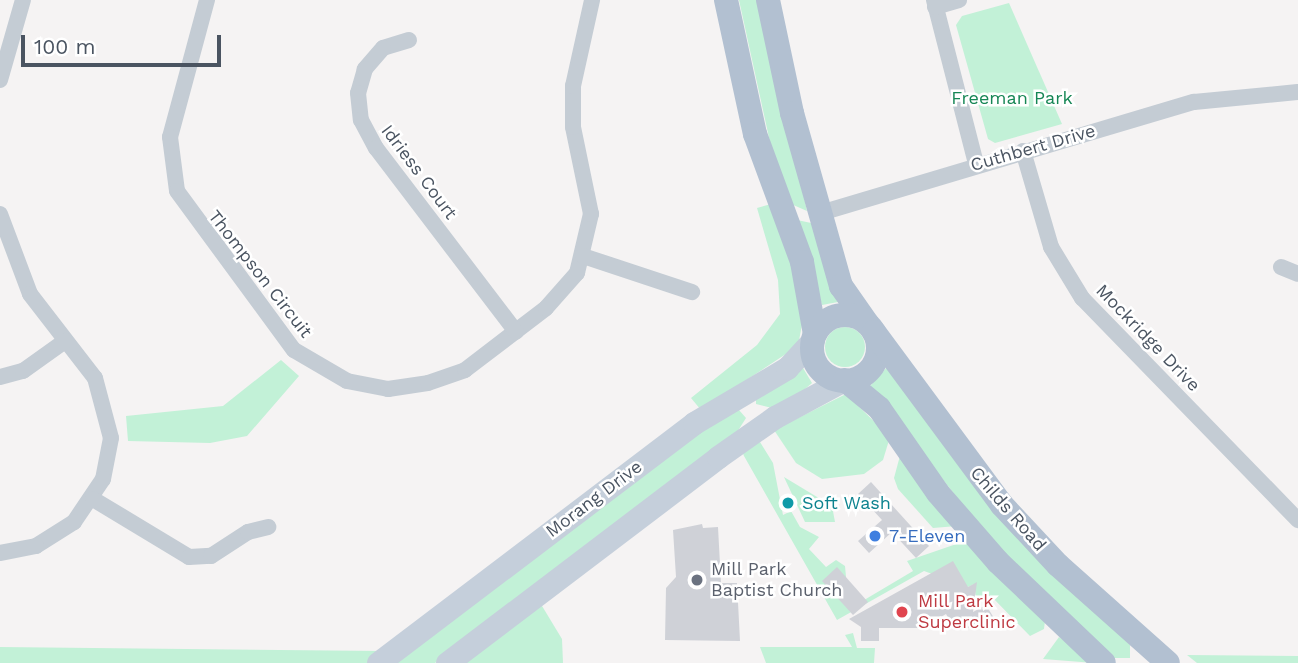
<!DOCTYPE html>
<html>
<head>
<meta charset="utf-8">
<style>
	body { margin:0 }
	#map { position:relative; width:1298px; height:663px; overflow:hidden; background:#f5f3f3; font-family:"Work Sans",sans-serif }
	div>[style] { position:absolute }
	.green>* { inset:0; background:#c2f1d7 }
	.round { border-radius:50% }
	.building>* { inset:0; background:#cfd1d7 }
	.minor>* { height:16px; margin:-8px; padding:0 8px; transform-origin:8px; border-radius:8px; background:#c4ccd4 }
	.secondary>* { height:23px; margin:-11.5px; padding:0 11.5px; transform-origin:11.5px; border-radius:11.5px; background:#c5cfdb }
	.primary>* { height:24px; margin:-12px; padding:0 12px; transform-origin:12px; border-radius:12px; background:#b2c0d1 }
	.primary>.ring { margin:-12px; padding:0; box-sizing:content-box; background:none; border:24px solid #b2c0d1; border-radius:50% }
	.dots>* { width:19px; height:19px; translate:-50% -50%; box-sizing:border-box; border:4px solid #fff; border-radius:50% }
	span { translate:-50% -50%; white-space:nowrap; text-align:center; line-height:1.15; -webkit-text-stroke:5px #fff; paint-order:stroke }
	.park-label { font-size:18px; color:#168655 }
	.street-label { font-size:18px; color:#4a5461 }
	.culture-label { font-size:18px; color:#0d838f }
	.left { translate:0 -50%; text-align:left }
	.shop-label { font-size:18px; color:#366cbe }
	.worship-label { font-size:18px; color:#5b616d }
	.health-label { font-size:18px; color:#be3a42 }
	.scale { position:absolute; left:21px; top:35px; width:200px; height:32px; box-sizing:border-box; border:4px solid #4a5461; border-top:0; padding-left:9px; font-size:21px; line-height:24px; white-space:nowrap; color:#4a5461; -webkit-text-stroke:5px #fff; paint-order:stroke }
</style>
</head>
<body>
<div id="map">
	<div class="green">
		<div style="clip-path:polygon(739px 0,761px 0,807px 211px,791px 204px,780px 188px)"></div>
		<div style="clip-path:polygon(1009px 3px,1062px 124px,995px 143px,988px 139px,956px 25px,962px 16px)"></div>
		<div style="clip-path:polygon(771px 204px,793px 261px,803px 319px,798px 346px,701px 410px,691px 398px,757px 345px,780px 314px,778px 280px,757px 208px)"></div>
		<div style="clip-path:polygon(797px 220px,816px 224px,838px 302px,822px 305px)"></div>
		<div class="round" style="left:825px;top:327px;width:40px;height:40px"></div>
		<div style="clip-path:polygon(281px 360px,299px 376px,247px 436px,210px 443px,128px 441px,126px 416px,223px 406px)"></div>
		<div style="clip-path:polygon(888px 366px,1130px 645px,1130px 658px,1112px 658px,1011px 567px,870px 386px)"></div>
		<div style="clip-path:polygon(803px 368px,812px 383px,804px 390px,772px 408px,756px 404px,756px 397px)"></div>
		<div style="clip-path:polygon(846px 394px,890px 437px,883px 460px,864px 474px,822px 479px,796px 463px,774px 430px)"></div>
		<div style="clip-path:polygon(739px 410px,746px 418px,734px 437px,435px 663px,389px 663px,712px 419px)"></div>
		<div style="clip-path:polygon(760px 442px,773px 463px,783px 515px,791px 511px,800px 527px,819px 537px,809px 549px,826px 567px,836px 560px,845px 566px,849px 609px,913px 571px,907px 561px,968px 540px,1045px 621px,1044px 629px,1030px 636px,992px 597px,976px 598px,974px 584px,968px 587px,924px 571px,837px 620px,744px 456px,741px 449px)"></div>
		<div style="clip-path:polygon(901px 452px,957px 526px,933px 528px,898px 489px,894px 478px)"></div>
		<div style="clip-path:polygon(784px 477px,832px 506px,835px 522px,805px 522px)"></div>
		<div style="clip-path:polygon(539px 601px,562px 639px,563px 663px,457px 663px)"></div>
		<div style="clip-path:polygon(853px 633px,857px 648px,875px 648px,874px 663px,766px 663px,760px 647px,852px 647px,845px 635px)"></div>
		<div style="clip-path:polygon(1059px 637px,1094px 663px,1043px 659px)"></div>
		<div style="clip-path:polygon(0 647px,383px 651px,367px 663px,0 663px)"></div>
		<div style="clip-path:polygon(1187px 655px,1298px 656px,1298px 663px,1197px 663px)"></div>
	</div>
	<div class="building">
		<div style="clip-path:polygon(871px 482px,929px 546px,916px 558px,892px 532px,869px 553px,858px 541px,882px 520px,858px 494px)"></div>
		<div style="clip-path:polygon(702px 524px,703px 528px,718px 527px,721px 583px,737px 583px,740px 641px,665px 640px,666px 588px,676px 577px,673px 530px)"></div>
		<div style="clip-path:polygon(953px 561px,968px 587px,977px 582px,973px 612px,986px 605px,997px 623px,955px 630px,946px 614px,922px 628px,879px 628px,879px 641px,861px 641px,861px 627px,849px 619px)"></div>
		<div style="clip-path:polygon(837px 567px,868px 602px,853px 615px,822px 581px)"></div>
	</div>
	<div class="minor">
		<div style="left:207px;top:0;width:142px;rotate:105.1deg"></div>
		<div style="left:170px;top:137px;width:54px;rotate:82.6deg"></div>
		<div style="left:177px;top:191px;width:197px;rotate:53.7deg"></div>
		<div style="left:294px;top:350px;width:61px;rotate:30.3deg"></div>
		<div style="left:347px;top:381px;width:42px;rotate:11deg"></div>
		<div style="left:388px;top:389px;width:40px;rotate:-8.5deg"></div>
		<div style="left:428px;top:383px;width:39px;rotate:-19deg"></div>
		<div style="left:465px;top:370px;width:102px;rotate:-37.4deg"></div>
		<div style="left:546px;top:308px;width:47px;rotate:-48.5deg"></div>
		<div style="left:577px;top:273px;width:61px;rotate:-76.7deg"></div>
		<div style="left:591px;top:214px;width:89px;rotate:-101.7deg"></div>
		<div style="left:573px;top:127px;width:41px;rotate:-90deg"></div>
		<div style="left:573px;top:86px;width:88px;rotate:-77.5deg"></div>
		<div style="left:934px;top:0;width:169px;rotate:75.6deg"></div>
		<div style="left:935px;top:7px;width:25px;rotate:-16deg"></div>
		<div style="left:409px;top:40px;width:27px;rotate:163deg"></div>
		<div style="left:383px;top:48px;width:28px;rotate:131deg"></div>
		<div style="left:365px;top:69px;width:25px;rotate:106deg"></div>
		<div style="left:358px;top:93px;width:27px;rotate:84deg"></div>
		<div style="left:361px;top:120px;width:32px;rotate:62deg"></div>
		<div style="left:376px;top:148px;width:231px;rotate:52.7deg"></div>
		<div style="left:0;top:80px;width:83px;rotate:-74deg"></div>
		<div style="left:1023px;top:151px;width:100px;rotate:73.7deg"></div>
		<div style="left:1051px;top:247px;width:60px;rotate:58.7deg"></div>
		<div style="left:1082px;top:298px;width:310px;rotate:45.8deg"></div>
		<div style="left:824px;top:212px;width:386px;rotate:-16.6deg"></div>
		<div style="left:1194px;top:102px;width:104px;rotate:-5.5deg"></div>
		<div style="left:0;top:214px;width:85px;rotate:69.4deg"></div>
		<div style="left:30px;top:294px;width:106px;rotate:52.3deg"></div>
		<div style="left:95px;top:378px;width:62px;rotate:75.1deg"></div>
		<div style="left:111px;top:438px;width:42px;rotate:101deg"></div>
		<div style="left:103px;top:479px;width:52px;rotate:124deg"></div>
		<div style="left:74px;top:522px;width:45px;rotate:147.7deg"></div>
		<div style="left:36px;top:546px;width:37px;rotate:169deg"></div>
		<div style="left:583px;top:256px;width:115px;rotate:18.3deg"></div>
		<div style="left:1281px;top:267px;width:18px;rotate:22deg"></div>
		<div style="left:0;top:377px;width:24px;rotate:-15deg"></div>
		<div style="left:23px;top:371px;width:52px;rotate:-35.5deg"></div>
		<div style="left:93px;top:499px;width:112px;rotate:31.1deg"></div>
		<div style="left:189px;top:557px;width:22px;rotate:-3deg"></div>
		<div style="left:211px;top:556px;width:44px;rotate:-33deg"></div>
		<div style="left:248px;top:532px;width:21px;rotate:-14deg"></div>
	</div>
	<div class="secondary">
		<div style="left:378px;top:663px;width:397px;rotate:-37.2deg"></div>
		<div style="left:694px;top:423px;width:108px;rotate:-30.6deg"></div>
		<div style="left:787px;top:368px;width:38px;rotate:-47deg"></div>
		<div style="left:447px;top:663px;width:340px;rotate:-37.2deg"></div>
		<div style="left:718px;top:457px;width:70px;rotate:-35.1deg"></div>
		<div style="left:775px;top:417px;width:78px;rotate:-28.2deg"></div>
	</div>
	<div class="primary">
		<div style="left:726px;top:0;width:137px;rotate:77.8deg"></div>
		<div style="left:755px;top:134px;width:136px;rotate:69.8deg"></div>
		<div style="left:802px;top:262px;width:73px;rotate:79.8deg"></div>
		<div style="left:768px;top:0;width:116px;rotate:78deg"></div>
		<div style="left:792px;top:113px;width:180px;rotate:74.2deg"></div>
		<div style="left:841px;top:286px;width:45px;rotate:54.9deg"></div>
		<div class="ring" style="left:812px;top:315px;width:42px;height:42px"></div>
		<div style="left:874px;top:332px;width:215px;rotate:53.5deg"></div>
		<div style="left:1002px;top:505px;width:82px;rotate:47deg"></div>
		<div style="left:1058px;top:565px;width:147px;rotate:41.7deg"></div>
		<div style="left:845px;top:380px;width:44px;rotate:39.5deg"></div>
		<div style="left:879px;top:408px;width:103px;rotate:55.2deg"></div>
		<div style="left:938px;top:493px;width:91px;rotate:49deg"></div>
		<div style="left:998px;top:562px;width:146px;rotate:43.6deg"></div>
	</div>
	<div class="dots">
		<div style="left:788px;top:503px;background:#0f9aa8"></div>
		<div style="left:875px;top:536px;background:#3f7fe0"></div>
		<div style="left:697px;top:580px;background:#6b7280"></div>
		<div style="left:902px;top:612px;background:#e0444e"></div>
	</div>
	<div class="park-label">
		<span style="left:1012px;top:98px">Freeman Park</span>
	</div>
	<div class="street-label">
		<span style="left:1033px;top:148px;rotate:-16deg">Cuthbert Drive</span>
		<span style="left:419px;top:172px;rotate:53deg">Idriess Court</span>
		<span style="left:260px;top:274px;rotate:52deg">Thompson Circuit</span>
		<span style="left:1148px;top:338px;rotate:46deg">Mockridge Drive</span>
		<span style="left:594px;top:499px;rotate:-37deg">Morang Drive</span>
		<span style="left:1008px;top:509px;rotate:49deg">Childs Road</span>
	</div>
	<div class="culture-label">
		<span class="left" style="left:802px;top:503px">Soft Wash</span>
	</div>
	<div class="shop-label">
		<span class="left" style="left:889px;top:536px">7-Eleven</span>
	</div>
	<div class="worship-label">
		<span class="left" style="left:711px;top:580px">Mill Park<br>Baptist Church</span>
	</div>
	<div class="health-label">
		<span class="left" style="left:918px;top:612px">Mill Park<br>Superclinic</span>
	</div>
	<div class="scale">100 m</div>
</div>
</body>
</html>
